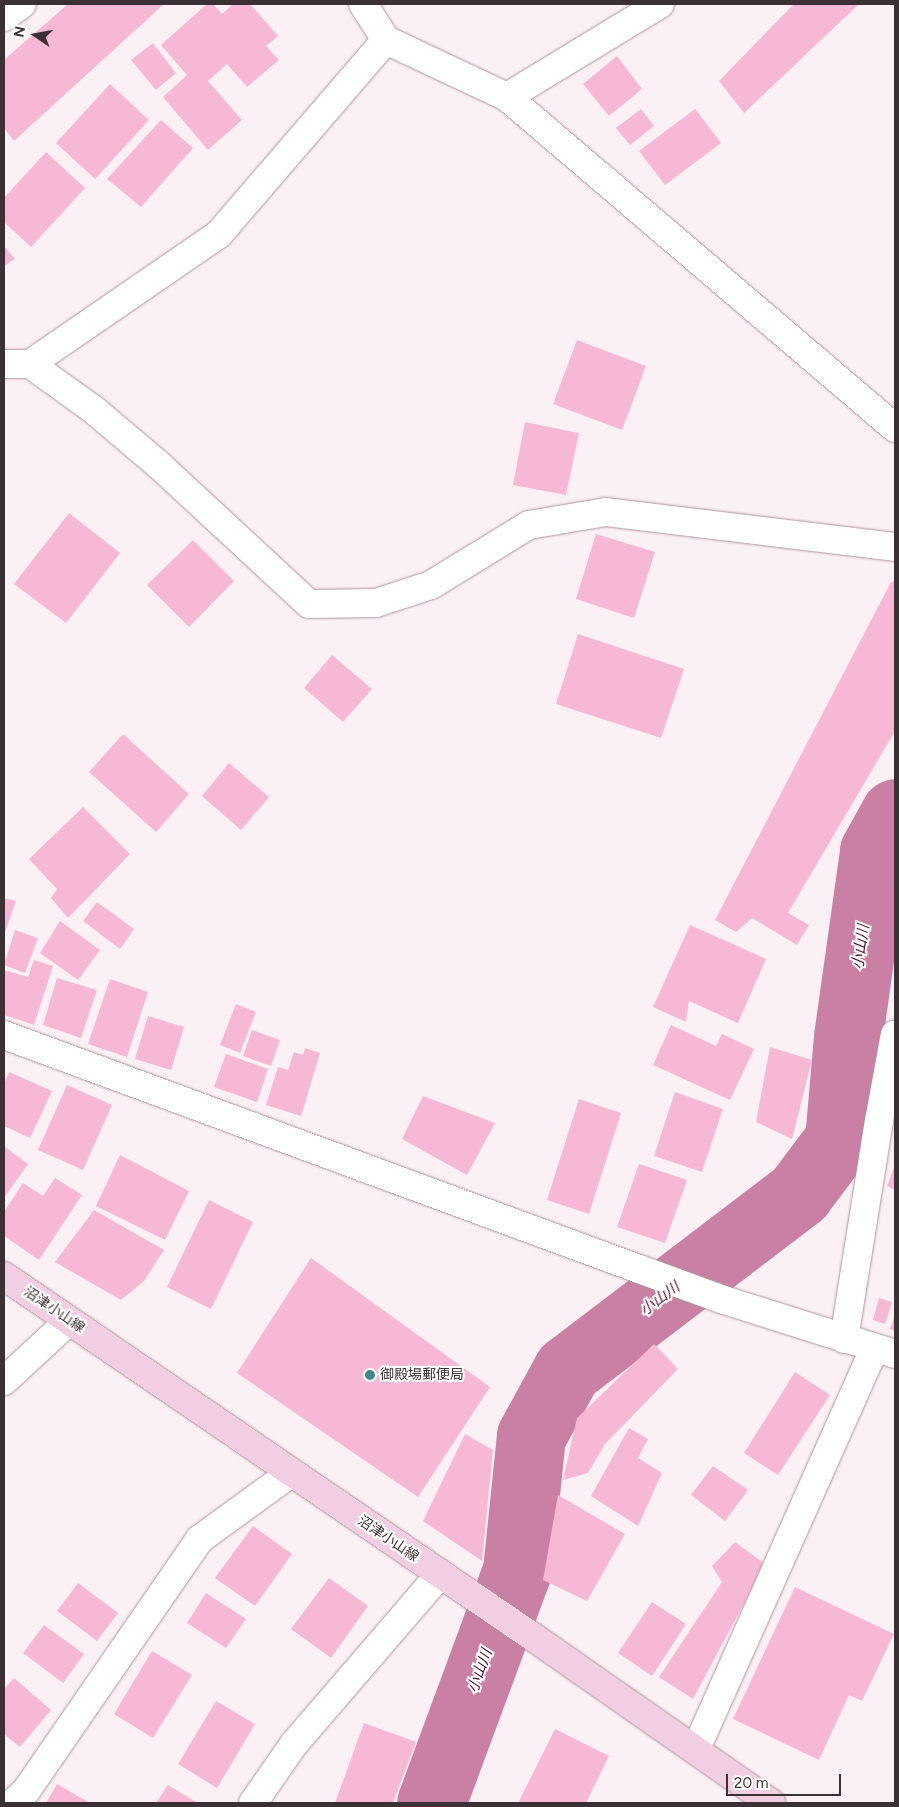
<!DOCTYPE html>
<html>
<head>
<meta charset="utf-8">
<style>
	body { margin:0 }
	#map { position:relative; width:899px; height:1807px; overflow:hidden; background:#fbf0f5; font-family:Figtree,"Noto Sans JP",sans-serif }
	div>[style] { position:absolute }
	.river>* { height:69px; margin:-34.5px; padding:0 34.5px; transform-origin:34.5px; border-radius:34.5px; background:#c980a4 }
	.building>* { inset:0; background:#f7b8d6 }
	.roads { filter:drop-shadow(0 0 1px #ad939f) drop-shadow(0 0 1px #ad939f) }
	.minor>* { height:28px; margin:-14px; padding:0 14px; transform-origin:14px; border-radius:14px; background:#fff }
	.secondary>* { height:28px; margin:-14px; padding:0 14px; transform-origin:14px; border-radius:14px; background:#f2cee2 }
	.dots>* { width:14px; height:14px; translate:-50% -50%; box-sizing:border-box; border:2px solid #fff; border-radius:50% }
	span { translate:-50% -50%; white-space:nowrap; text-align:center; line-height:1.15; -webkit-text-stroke:4px #fff; paint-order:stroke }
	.street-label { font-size:14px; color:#3b3035 }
	.poi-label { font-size:14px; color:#3b3035 }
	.left { translate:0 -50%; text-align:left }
	.water-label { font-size:15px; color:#4c0a32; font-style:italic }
	.frame { position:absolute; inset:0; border:5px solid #3b3035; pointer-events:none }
	.north { position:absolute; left:10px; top:10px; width:50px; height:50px; -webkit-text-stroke:4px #fff; paint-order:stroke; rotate:282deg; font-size:14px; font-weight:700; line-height:20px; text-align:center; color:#3b3035 }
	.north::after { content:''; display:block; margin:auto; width:18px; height:22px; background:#3b3035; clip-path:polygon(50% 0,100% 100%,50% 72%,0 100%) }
	.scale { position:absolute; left:726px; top:1774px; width:115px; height:22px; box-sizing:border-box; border:2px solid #3b3035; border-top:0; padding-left:6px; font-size:15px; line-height:18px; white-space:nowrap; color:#3b3035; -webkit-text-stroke:4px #fff; paint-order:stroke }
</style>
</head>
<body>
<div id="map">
	<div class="river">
		<div style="left:431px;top:1803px;width:247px;rotate:-69.7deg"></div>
		<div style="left:517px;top:1571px;width:136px;rotate:-84.1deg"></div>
		<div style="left:531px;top:1436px;width:75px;rotate:-61.4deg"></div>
		<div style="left:567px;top:1370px;width:292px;rotate:-37.3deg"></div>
		<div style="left:799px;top:1193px;width:66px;rotate:-53deg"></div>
		<div style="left:839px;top:1140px;width:103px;rotate:-85deg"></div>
		<div style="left:848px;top:1037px;width:188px;rotate:-82deg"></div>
		<div style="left:874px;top:851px;width:43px;rotate:-61.1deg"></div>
	</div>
	<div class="building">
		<div style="clip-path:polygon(68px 4px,164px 4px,14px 141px,4px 128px,4px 60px)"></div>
		<div style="clip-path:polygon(207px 4px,213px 4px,222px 14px,233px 4px,250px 4px,278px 36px,266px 46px,279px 60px,247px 87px,227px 64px,208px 81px,242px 120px,208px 150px,163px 97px,187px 75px,161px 45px)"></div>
		<div style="clip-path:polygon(794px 4px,859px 4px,744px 113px,719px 81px)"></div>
		<div style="clip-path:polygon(153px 43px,176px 73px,156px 90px,131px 60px)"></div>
		<div style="clip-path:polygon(617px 56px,642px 89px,609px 116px,583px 84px)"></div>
		<div style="clip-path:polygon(110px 84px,149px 120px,95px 179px,56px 143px)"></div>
		<div style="clip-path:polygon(641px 109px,654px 126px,630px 145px,616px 128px)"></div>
		<div style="clip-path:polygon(695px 109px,721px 143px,665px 185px,639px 151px)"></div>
		<div style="clip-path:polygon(161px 120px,193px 148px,141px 207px,107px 179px)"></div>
		<div style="clip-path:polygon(46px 152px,85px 188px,31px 247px,4px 222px,4px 198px)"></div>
		<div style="clip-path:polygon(4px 246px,15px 259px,4px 266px)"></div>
		<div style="clip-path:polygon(577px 340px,646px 366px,622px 430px,553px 404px)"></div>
		<div style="clip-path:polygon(525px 422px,579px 433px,566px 495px,513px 485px)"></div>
		<div style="clip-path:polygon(69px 513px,120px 553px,66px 623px,14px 584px)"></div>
		<div style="clip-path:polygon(596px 534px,655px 552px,634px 618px,576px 599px)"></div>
		<div style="clip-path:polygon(193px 540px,234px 581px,189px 627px,147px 585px)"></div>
		<div style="clip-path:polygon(895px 581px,895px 731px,788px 913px,809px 925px,797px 945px,752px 918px,736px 932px,715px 920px,891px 582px)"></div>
		<div style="clip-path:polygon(578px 634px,684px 669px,661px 738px,556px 704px)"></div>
		<div style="clip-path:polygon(332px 655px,372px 689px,343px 722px,304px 688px)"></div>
		<div style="clip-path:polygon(123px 734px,189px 794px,156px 832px,89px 772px)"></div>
		<div style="clip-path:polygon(229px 763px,269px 797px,241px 830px,202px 796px)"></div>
		<div style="clip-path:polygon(83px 807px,130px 854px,68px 918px,51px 898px,57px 889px,29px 859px)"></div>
		<div style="clip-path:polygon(4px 898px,16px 901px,4px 935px)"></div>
		<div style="clip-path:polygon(97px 902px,134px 929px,120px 949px,83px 921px)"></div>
		<div style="clip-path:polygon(60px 921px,100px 950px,78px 980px,40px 953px)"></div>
		<div style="clip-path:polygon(690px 925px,766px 959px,738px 1023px,689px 1001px,686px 1022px,653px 1007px)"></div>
		<div style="clip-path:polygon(15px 930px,38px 938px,25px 973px,4px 965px)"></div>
		<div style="clip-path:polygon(34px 960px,53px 966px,34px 1025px,4px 1015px,4px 970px,28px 977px)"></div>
		<div style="clip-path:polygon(57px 978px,97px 990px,81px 1038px,43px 1025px)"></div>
		<div style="clip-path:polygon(110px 979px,148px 992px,127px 1057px,88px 1044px)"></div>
		<div style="clip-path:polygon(236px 1004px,256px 1012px,240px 1053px,220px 1045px)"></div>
		<div style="clip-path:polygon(148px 1016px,184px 1027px,171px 1070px,135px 1059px)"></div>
		<div style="clip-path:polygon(671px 1025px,716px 1046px,722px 1034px,754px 1049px,730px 1100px,653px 1065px)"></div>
		<div style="clip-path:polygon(252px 1030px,280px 1040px,271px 1066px,243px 1056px)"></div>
		<div style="clip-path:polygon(770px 1047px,812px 1060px,792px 1139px,756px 1122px)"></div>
		<div style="clip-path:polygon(305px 1048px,320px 1053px,301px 1116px,266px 1105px,278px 1067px,288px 1070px,294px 1052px,303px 1055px)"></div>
		<div style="clip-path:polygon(226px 1054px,268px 1069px,257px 1102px,214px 1087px)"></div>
		<div style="clip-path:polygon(9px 1072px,52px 1091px,30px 1138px,4px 1126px,4px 1084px)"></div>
		<div style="clip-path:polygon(67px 1085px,112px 1105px,83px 1170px,38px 1150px)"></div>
		<div style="clip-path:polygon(675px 1092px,723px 1109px,702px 1172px,654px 1156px)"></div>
		<div style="clip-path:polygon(423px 1096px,495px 1123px,467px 1175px,402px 1139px)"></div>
		<div style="clip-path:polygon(579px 1099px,621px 1113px,589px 1214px,547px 1200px)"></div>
		<div style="clip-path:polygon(4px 1146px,28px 1164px,4px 1198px)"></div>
		<div style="clip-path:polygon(120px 1155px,189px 1191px,165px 1240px,96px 1206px)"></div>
		<div style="clip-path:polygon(639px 1164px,687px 1180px,665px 1243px,617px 1227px)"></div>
		<div style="clip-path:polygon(895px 1165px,895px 1190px,887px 1186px)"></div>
		<div style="clip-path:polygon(55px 1178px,82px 1195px,39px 1260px,4px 1236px,4px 1212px,23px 1183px,43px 1196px)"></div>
		<div style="clip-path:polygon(209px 1200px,253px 1222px,211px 1309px,167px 1287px)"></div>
		<div style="clip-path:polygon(94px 1210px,164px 1250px,144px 1281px,121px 1300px,55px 1262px)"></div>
		<div style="clip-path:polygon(311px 1258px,490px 1387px,418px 1497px,237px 1373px)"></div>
		<div style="clip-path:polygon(879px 1298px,892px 1302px,885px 1324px,873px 1320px)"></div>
		<div style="clip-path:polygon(895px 1314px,895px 1331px,890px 1329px)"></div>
		<div style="clip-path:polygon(654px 1344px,678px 1369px,605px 1444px,588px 1473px,563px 1480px,577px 1418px)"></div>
		<div style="clip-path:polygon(795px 1372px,830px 1395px,778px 1475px,744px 1453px)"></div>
		<div style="clip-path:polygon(629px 1428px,648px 1439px,638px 1458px,662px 1473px,638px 1526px,591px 1496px)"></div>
		<div style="clip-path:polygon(465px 1434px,493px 1450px,482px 1561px,423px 1521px)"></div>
		<div style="clip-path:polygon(713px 1466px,748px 1490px,725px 1521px,691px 1495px)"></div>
		<div style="clip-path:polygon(558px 1495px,625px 1534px,587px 1601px,543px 1580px)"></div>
		<div style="clip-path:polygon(253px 1526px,292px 1554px,255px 1606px,215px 1578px)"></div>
		<div style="clip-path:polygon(735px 1542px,765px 1564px,693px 1699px,659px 1677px,722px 1582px,712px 1566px)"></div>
		<div style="clip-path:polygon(329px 1578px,368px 1606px,331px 1658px,291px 1629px)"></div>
		<div style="clip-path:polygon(78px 1583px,118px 1613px,97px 1641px,57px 1611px)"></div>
		<div style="clip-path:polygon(795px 1587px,894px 1634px,862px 1701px,849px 1695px,819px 1760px,733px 1719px)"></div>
		<div style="clip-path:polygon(206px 1593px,246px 1619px,226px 1648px,187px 1623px)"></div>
		<div style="clip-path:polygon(652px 1602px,686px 1624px,652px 1676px,618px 1653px)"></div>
		<div style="clip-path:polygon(44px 1625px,84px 1654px,63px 1683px,23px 1653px)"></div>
		<div style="clip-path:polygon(152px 1651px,192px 1675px,153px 1738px,114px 1714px)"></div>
		<div style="clip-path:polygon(14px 1678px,51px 1710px,20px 1747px,4px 1734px,4px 1689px)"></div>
		<div style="clip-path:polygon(216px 1701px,255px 1724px,217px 1788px,178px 1764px)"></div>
		<div style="clip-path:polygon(364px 1723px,416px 1742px,393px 1803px,335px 1803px)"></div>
		<div style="clip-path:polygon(555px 1729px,609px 1756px,586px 1803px,518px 1803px)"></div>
		<div style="clip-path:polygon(57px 1784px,90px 1803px,46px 1803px)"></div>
		<div style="clip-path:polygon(168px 1785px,198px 1803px,156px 1803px)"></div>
	</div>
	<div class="roads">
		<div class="minor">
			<div style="left:363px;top:4px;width:43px;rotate:57.4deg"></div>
			<div style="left:386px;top:40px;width:134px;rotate:25.2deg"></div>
			<div style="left:507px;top:97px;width:510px;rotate:40.47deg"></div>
			<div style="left:4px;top:17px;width:22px;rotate:-36deg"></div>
			<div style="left:507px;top:97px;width:179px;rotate:-31.3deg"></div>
			<div style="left:4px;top:364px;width:26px"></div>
			<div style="left:30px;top:364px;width:79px;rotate:35.7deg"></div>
			<div style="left:94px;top:410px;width:87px;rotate:40.3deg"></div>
			<div style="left:160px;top:466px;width:203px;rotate:42.8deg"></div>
			<div style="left:309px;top:604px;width:67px;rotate:-0.9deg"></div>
			<div style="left:376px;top:603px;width:58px;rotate:-18.1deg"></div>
			<div style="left:431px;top:585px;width:115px;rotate:-31.5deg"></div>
			<div style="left:529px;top:525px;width:78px;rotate:-9.6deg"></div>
			<div style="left:606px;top:512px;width:291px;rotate:6.9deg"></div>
			<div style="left:30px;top:364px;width:229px;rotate:-34.5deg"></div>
			<div style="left:219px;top:234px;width:256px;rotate:-49.3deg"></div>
			<div style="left:4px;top:1035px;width:677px;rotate:20.23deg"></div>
			<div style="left:639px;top:1269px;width:90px;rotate:20deg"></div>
			<div style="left:724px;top:1300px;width:179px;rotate:17.5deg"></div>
			<div style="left:844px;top:1339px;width:221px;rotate:-80.9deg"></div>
			<div style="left:879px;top:1121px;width:88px;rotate:-79.6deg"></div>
			<div style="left:4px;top:1381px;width:88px;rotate:-42.7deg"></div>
			<div style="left:696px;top:1749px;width:438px;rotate:-66deg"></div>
			<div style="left:13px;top:1803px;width:18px;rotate:-43deg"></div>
			<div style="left:26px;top:1791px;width:306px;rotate:-55.4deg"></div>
			<div style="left:200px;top:1539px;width:112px;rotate:-36deg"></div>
			<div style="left:253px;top:1803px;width:72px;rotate:-55.2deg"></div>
			<div style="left:294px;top:1744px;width:224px;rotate:-49.3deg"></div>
		</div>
		<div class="secondary">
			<div style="left:4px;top:1276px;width:644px;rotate:34.31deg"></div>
			<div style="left:536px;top:1639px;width:287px;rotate:34.9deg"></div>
		</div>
	</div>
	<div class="dots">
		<div style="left:370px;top:1375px;background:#3e8689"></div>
	</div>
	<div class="street-label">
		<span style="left:54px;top:1310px;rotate:34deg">沼津小山線</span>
		<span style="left:388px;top:1539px;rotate:34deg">沼津小山線</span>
	</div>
	<div class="poi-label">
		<span class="left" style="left:380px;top:1375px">御殿場郵便局</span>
	</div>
	<div class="water-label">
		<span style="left:861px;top:947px;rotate:-82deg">小山川</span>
		<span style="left:660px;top:1299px;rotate:-37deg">小山川</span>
		<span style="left:480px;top:1671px;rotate:-70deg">小山川</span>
	</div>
	<div class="frame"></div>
	<div class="north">N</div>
	<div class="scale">20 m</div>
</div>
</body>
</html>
